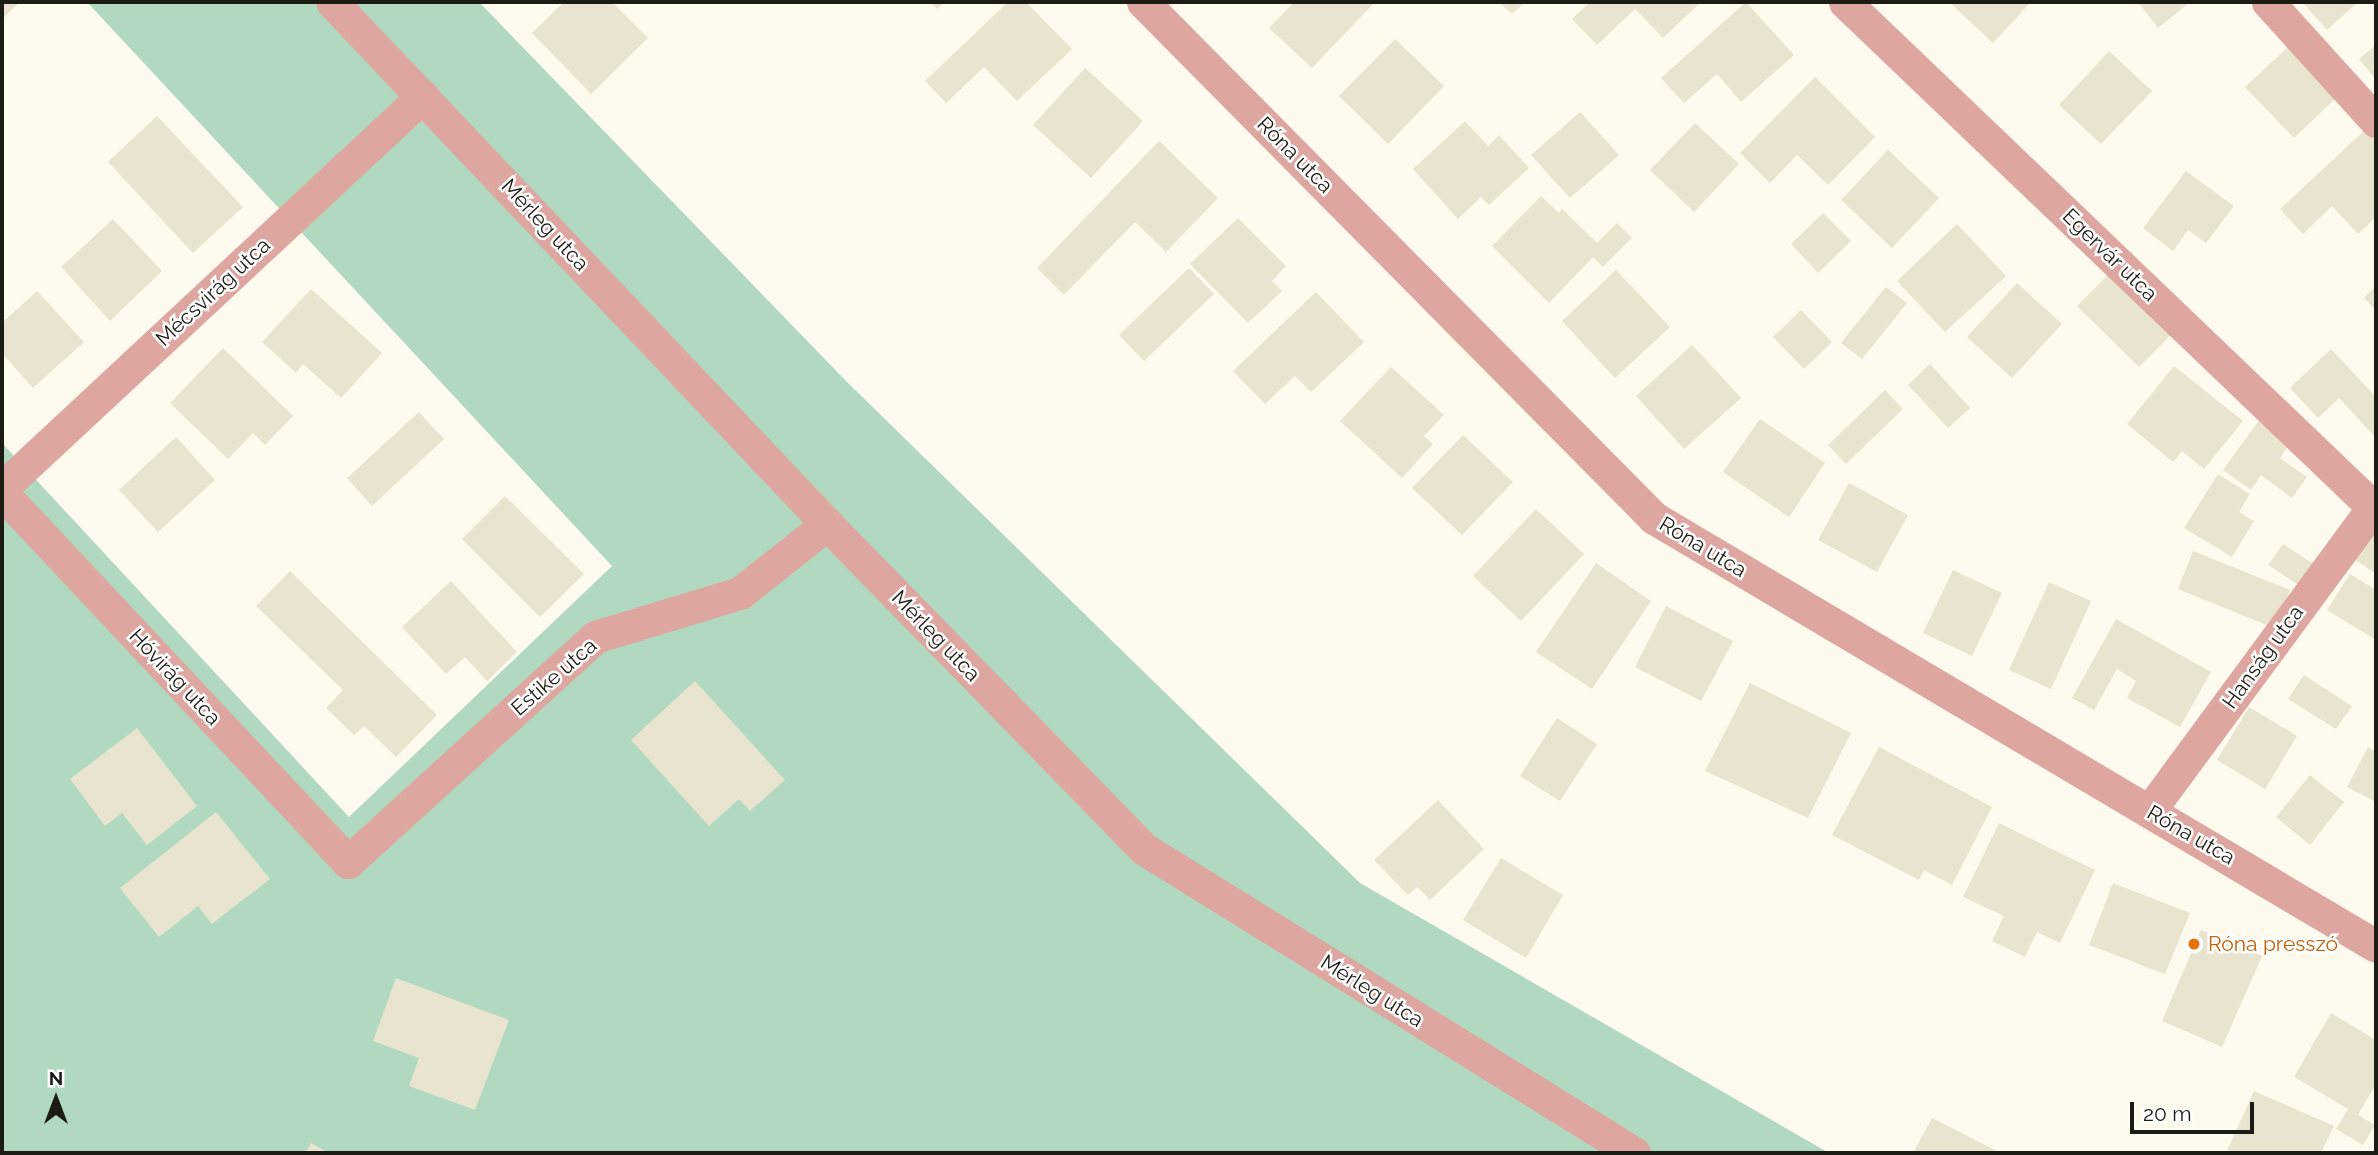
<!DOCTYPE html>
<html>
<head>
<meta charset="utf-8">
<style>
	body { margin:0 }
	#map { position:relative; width:2378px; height:1155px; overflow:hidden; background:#fefbee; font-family:Raleway,sans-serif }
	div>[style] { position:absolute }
	.green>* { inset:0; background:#b0d9c0 }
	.building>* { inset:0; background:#e9e4cf }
	.minor>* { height:33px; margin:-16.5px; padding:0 16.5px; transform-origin:16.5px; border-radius:16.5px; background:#dea6a0 }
	.dots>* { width:19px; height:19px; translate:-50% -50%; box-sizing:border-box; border:4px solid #fff; border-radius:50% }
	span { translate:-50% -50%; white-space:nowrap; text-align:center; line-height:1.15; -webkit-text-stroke:5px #fff; paint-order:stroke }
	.street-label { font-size:21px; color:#1d1c14 }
	.food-label { font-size:21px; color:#c56008 }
	.left { translate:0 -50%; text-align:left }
	.frame { position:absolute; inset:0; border:4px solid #1d1c14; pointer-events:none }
	.north { position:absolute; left:21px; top:1064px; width:70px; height:70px; -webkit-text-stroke:5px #fff; paint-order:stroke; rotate:0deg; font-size:19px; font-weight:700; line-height:28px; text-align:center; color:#1d1c14 }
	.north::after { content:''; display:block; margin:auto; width:24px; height:32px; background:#1d1c14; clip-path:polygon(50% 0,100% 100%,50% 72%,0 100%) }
	.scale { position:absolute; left:2130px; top:1102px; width:124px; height:32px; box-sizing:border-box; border:4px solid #1d1c14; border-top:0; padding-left:9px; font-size:21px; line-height:24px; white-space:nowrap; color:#1d1c14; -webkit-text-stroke:5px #fff; paint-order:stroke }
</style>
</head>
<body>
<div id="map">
	<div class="green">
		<div style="clip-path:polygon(87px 2px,479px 2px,847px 382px,1360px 883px,1829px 1153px,2px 1153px,2px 443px,349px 817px,612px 566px)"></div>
	</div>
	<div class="building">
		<div style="clip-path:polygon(2px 2px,20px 2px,2px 19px)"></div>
		<div style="clip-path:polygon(564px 2px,612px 2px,648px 38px,591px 94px,532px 33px)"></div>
		<div style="clip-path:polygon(931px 2px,945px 2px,937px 9px)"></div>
		<div style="clip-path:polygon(1008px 2px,1026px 2px,1072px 49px,1017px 101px,984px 67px,946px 103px,925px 81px)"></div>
		<div style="clip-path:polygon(1294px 2px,1375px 2px,1312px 68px,1269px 28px)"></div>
		<div style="clip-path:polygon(1499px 2px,1525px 2px,1512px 14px)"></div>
		<div style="clip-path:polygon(1590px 2px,1701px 2px,1663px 38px,1635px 9px,1597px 45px,1572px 19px)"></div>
		<div style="clip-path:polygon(1746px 2px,1794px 55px,1741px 102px,1717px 74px,1684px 103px,1661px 78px)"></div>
		<div style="clip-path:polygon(1949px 2px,2031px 2px,1993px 43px)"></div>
		<div style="clip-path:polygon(2138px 2px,2190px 2px,2158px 28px)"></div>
		<div style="clip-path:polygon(2302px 2px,2358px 2px,2327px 30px)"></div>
		<div style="clip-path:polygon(1395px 39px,1444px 86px,1388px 144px,1339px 96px)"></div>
		<div style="clip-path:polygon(2376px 45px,2376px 80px,2359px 59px)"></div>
		<div style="clip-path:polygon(2289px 46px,2337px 97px,2294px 138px,2245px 87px)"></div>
		<div style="clip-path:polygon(2109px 51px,2152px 91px,2101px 144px,2059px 105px)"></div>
		<div style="clip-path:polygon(1085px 68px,1143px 121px,1091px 178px,1033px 125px)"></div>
		<div style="clip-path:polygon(1815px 77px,1875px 137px,1828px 185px,1797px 155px,1770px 183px,1740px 153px)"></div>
		<div style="clip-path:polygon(1580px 112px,1619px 155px,1570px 198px,1531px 155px)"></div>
		<div style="clip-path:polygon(157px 116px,243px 207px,193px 253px,108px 162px)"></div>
		<div style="clip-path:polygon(1465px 121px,1488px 146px,1499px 135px,1529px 168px,1489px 205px,1481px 197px,1458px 219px,1413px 169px)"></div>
		<div style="clip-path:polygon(1695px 123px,1739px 164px,1694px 212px,1650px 170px)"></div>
		<div style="clip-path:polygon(2365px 130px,2376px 141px,2376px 217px,2358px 234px,2332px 206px,2303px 234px,2280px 209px)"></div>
		<div style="clip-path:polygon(1159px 141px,1218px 198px,1166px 252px,1135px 222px,1064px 295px,1037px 268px)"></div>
		<div style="clip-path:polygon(1888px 150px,1939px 198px,1892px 248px,1841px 200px)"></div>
		<div style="clip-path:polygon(2186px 171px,2234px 206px,2206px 243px,2188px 230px,2173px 251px,2143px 228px)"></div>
		<div style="clip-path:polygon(1541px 196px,1559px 213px,1562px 209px,1597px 243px,1617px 223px,1632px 238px,1603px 267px,1593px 257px,1549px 303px,1492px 246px)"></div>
		<div style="clip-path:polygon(1823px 213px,1851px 241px,1818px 273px,1791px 244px)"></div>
		<div style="clip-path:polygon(1238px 218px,1286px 266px,1272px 281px,1282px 291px,1248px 323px,1190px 264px)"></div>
		<div style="clip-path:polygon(113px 219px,162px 271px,110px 321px,61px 267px)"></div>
		<div style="clip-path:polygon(1957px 224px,2006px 276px,1945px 332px,1897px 281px)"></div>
		<div style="clip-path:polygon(1189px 268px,1214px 294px,1144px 361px,1119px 335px)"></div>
		<div style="clip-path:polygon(1616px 270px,1670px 327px,1615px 378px,1562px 321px)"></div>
		<div style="clip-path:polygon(2112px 271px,2174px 332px,2139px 367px,2077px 306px)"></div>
		<div style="clip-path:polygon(2017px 283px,2062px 324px,2012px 378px,1967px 337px)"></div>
		<div style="clip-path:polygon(2376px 286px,2376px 311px,2364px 298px)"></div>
		<div style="clip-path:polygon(1886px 287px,1907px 303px,1862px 359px,1841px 343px)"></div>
		<div style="clip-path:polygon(311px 289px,382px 353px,341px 398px,303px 364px,296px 373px,262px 342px)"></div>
		<div style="clip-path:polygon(37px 291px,84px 342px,33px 388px,2px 353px,2px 323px)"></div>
		<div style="clip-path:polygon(1316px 292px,1364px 342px,1311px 392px,1295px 376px,1265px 404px,1233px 371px)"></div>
		<div style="clip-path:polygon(1801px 310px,1832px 342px,1804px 369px,1773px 337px)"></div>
		<div style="clip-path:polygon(1692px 345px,1741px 398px,1684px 449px,1636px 396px)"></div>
		<div style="clip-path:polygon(223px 348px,293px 416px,265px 445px,253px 433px,228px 459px,170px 403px)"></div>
		<div style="clip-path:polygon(2331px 349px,2376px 397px,2376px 438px,2339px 398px,2318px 418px,2290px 388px)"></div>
		<div style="clip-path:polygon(1930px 364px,1970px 408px,1948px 428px,1908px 385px)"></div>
		<div style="clip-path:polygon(2174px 366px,2243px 421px,2204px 469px,2182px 451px,2173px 462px,2127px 424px)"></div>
		<div style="clip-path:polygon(1391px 367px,1444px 415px,1424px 436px,1433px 444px,1402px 478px,1340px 421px)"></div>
		<div style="clip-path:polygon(1885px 390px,1903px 409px,1846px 464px,1828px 445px)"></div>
		<div style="clip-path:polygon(419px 412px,444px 439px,372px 506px,347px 478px)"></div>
		<div style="clip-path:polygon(1760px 419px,1825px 463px,1789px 517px,1723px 472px)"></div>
		<div style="clip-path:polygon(2260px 419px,2291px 442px,2280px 458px,2307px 477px,2292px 498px,2261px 475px,2251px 490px,2223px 470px)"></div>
		<div style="clip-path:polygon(1463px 435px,1513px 482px,1462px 535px,1412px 488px)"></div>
		<div style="clip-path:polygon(176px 437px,215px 480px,158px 532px,119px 490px)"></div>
		<div style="clip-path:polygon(2218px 474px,2250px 494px,2239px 512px,2254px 521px,2232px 557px,2184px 528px)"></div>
		<div style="clip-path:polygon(1849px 483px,1908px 515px,1877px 572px,1818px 540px)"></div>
		<div style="clip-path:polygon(505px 496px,584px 574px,540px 617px,462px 539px)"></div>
		<div style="clip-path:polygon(1536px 509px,1584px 554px,1521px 621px,1473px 576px)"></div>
		<div style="clip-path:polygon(2376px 526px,2376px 574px,2354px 559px)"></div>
		<div style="clip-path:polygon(2283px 544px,2315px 565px,2301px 587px,2268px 565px)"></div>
		<div style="clip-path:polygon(2193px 551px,2290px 590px,2274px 628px,2178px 589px)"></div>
		<div style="clip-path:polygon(1596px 563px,1651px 601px,1592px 689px,1536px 652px)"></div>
		<div style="clip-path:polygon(1953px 570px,2002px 593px,1972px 656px,1923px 633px)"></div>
		<div style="clip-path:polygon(290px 571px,437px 715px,396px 757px,364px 726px,354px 735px,326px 708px,343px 690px,256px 606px)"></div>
		<div style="clip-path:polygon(2350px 574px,2376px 590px,2376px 640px,2327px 610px)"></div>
		<div style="clip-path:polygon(451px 581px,517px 652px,487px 681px,465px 657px,446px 674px,402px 627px)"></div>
		<div style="clip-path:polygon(2049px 582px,2091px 601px,2051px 689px,2009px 670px)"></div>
		<div style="clip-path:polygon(1666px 606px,1733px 641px,1701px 701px,1635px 667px)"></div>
		<div style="clip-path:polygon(2116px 619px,2211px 672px,2180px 727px,2127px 698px,2136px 681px,2117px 669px,2094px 710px,2072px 698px)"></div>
		<div style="clip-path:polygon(2304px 675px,2352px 706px,2336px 729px,2288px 699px)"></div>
		<div style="clip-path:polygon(695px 681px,785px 780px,750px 811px,739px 799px,709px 826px,631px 740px)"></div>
		<div style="clip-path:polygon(1750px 683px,1851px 733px,1808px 818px,1705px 771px)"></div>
		<div style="clip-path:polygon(2249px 707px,2297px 736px,2265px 789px,2217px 760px)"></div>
		<div style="clip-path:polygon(1557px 718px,1597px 744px,1560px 801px,1520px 776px)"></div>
		<div style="clip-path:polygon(137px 728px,197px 806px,147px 845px,122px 813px,105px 826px,70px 779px)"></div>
		<div style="clip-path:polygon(1879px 747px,1992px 807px,1952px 885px,1924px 870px,1919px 880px,1832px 835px)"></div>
		<div style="clip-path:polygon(2368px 747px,2376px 752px,2376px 802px,2347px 787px)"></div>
		<div style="clip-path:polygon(2310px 775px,2344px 802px,2310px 845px,2276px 817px)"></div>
		<div style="clip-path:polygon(1438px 800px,1484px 849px,1430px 900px,1417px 887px,1408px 895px,1374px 860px)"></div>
		<div style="clip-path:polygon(216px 812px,270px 879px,212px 924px,198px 906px,159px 937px,120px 888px)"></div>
		<div style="clip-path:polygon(1999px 823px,2095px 870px,2060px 943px,2037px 932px,2025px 957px,1992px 941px,2004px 916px,1963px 897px)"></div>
		<div style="clip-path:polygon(1501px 858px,1563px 895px,1526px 958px,1463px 920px)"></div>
		<div style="clip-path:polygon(2113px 883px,2190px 913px,2165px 974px,2089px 945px)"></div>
		<div style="clip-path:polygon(2201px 930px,2262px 956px,2222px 1047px,2162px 1021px)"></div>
		<div style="clip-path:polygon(396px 978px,509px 1020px,475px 1110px,409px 1086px,419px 1058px,373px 1041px)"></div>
		<div style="clip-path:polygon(2331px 1013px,2376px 1040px,2376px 1084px,2358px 1115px,2375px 1125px,2363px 1145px,2336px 1129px,2348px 1109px,2294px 1077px)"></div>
		<div style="clip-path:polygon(2254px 1091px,2334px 1126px,2321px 1153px,2226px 1153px)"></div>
		<div style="clip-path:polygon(1932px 1118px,2001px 1153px,1913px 1153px)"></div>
		<div style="clip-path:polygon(311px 1143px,329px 1153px,305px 1153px)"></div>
	</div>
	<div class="minor">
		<div style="left:332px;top:2px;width:719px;rotate:46.52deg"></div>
		<div style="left:827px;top:524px;width:454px;rotate:45.7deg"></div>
		<div style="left:1144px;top:849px;width:577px;rotate:31.82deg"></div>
		<div style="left:1143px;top:2px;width:726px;rotate:45.28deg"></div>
		<div style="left:1654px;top:518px;width:839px;rotate:30.66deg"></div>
		<div style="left:1845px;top:2px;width:732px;rotate:43.73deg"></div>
		<div style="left:2268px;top:2px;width:161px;rotate:47.8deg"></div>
		<div style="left:2px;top:488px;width:575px;rotate:-42.96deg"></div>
		<div style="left:2px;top:493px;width:506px;rotate:46.84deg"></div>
		<div style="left:348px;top:862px;width:334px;rotate:-42.3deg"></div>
		<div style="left:595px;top:637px;width:152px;rotate:-16.9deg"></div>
		<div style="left:740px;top:593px;width:111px;rotate:-38.4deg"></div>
		<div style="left:2150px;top:810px;width:380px;rotate:-53.6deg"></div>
	</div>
	<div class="dots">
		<div style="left:2194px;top:944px;background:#e8710a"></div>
	</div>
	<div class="street-label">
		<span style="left:1295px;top:155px;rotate:45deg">Róna utca</span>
		<span style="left:545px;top:225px;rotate:47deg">Mérleg utca</span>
		<span style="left:2110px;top:255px;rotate:44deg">Egervár utca</span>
		<span style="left:213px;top:292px;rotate:-43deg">Mécsvirág utca</span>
		<span style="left:1703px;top:547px;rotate:31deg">Róna utca</span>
		<span style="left:936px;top:636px;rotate:46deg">Mérleg utca</span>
		<span style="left:2263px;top:657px;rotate:-54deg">Hanság utca</span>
		<span style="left:175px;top:677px;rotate:47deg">Hóvirág utca</span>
		<span style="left:554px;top:677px;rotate:-41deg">Estike utca</span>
		<span style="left:2191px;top:835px;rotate:30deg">Róna utca</span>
		<span style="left:1372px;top:991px;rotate:32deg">Mérleg utca</span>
	</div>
	<div class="food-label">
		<span class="left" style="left:2208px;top:944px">Róna presszó</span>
	</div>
	<div class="frame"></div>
	<div class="north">N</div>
	<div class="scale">20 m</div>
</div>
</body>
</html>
